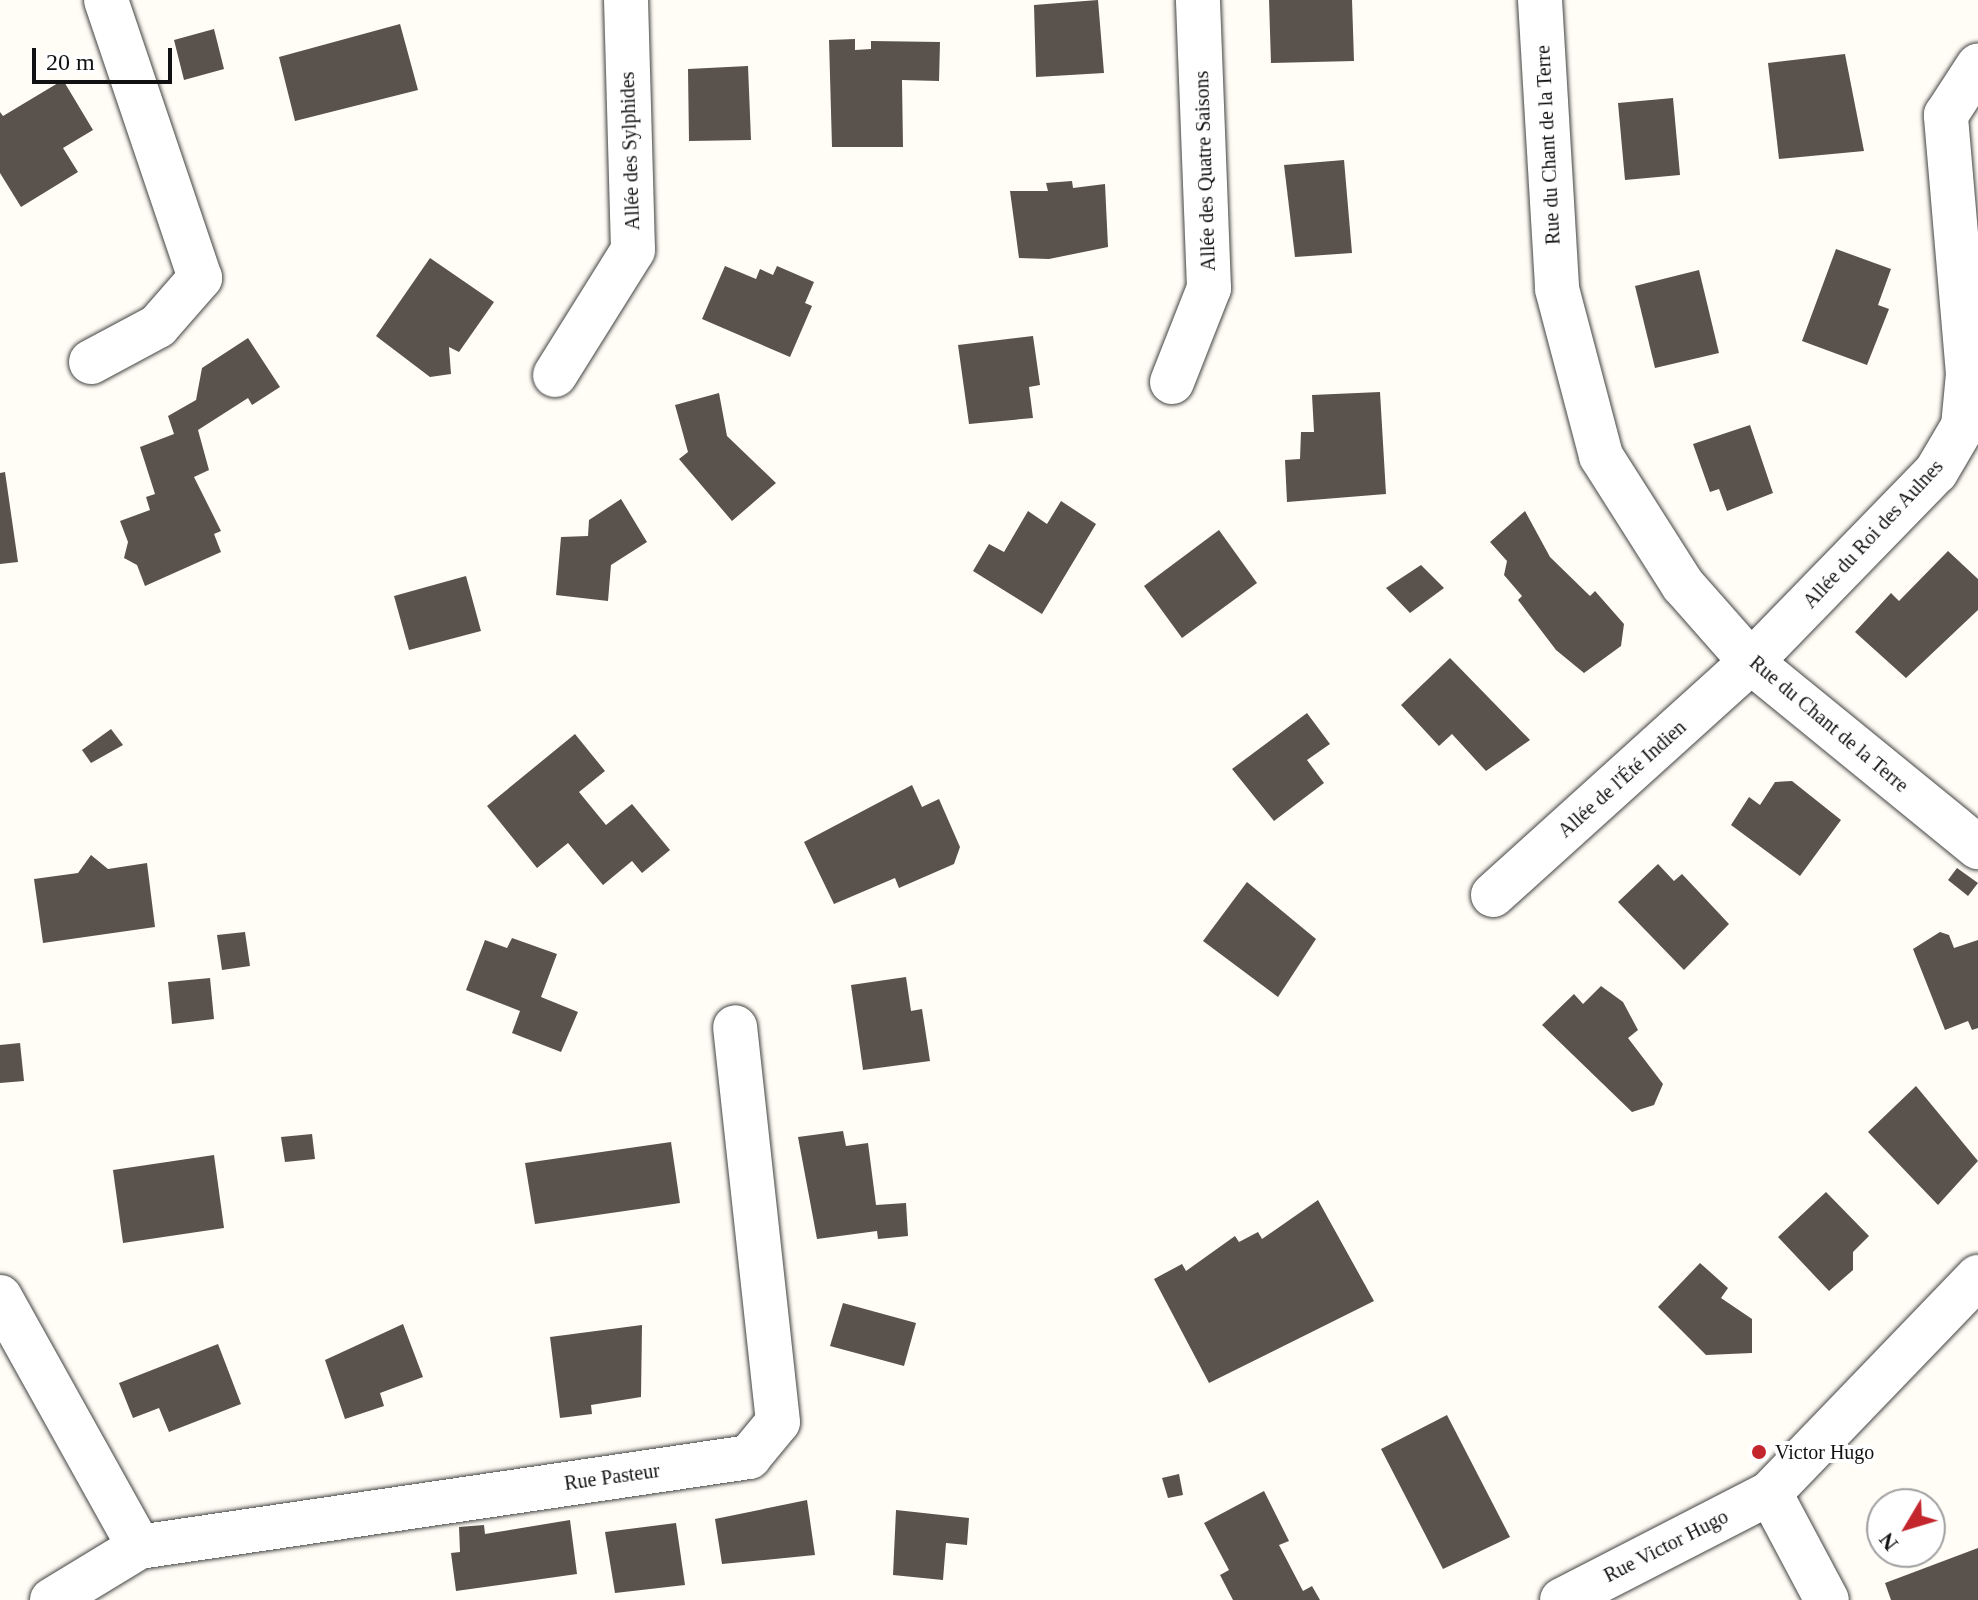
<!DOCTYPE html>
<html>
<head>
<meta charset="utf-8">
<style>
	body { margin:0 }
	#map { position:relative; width:1978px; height:1600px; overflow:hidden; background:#fffdf5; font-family:"Times New Roman",serif }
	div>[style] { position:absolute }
	.building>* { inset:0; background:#5a524d }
	.roads { filter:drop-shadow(0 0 2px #444) drop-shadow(0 0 2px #444) }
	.minor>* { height:44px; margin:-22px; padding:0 22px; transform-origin:22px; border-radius:22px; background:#fff }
	.dots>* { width:22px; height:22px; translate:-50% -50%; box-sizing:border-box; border:4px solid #fff; border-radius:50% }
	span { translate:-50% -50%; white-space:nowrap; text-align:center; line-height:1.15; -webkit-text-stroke:8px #fff; paint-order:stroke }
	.street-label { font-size:20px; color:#111 }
	.poi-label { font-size:20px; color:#111 }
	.left { translate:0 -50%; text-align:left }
	.north { position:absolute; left:1866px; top:1488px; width:80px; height:80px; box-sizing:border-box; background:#fff; border:2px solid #a0a0a0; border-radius:50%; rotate:232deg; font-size:22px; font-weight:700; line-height:32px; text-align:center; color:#111 }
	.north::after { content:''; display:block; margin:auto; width:28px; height:36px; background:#c4262e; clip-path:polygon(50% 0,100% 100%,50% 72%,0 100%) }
	.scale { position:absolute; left:32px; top:48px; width:140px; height:36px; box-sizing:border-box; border:4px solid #111; border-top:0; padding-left:10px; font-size:24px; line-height:28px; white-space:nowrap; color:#111; -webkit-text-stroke:6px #fff; paint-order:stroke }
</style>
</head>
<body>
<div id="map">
	<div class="building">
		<div style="clip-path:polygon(1098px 0,1104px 73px,1036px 77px,1034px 5px)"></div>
		<div style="clip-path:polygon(1269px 0,1352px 0,1354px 61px,1271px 63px)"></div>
		<div style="clip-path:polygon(400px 24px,418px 90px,295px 121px,279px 57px)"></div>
		<div style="clip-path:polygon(214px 29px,224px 69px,184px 80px,174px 40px)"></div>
		<div style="clip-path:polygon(855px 39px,855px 50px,871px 49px,871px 41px,940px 42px,939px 81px,902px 80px,903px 147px,832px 147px,829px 40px)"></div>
		<div style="clip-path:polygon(1845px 54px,1864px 151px,1779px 159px,1768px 63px)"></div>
		<div style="clip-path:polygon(748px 66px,751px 140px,689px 141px,688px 69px)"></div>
		<div style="clip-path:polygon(63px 80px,93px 130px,63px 148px,78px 172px,21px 207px,0 173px,0 112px,3px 116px)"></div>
		<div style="clip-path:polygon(1673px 98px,1680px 175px,1625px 180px,1618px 103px)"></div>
		<div style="clip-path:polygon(1344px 160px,1352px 253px,1295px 257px,1284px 165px)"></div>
		<div style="clip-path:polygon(1072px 181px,1073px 188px,1105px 184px,1108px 247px,1049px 259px,1019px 258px,1010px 191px,1048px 191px,1046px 183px)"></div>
		<div style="clip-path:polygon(1836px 249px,1891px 269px,1878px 305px,1889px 309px,1867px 365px,1802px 341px)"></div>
		<div style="clip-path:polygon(430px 258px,494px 302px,459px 352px,449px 347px,451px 374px,430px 377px,376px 336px)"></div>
		<div style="clip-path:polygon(725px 266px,756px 279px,760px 269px,773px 275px,777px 266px,814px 282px,805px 303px,812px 306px,790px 357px,702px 319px)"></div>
		<div style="clip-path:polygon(1699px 270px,1719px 353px,1655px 368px,1635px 286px)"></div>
		<div style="clip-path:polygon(1033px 336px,1040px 385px,1029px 387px,1033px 418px,969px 424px,958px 345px)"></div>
		<div style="clip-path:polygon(248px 338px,280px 387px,252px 405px,248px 398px,198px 430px,209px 470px,194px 477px,221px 531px,214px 534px,221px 552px,145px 586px,137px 565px,124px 558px,128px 542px,120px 521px,150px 510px,146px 497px,155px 494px,140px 447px,174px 434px,168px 416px,196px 400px,202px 368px)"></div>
		<div style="clip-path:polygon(1380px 392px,1386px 494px,1287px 502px,1285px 460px,1300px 459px,1301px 432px,1314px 432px,1312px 395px)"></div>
		<div style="clip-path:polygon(719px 393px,727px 436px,776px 483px,732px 521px,679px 459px,688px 452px,675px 405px)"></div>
		<div style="clip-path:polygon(1750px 425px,1773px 493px,1727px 511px,1719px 489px,1710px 492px,1693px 444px)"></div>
		<div style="clip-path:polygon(5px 472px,18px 562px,0 564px,0 473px)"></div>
		<div style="clip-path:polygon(621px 499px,647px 542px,611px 565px,608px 601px,556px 595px,561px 537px,588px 536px,589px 520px)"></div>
		<div style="clip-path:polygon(1061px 501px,1096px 524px,1042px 614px,973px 571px,989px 544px,1004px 552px,1028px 511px,1047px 524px)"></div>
		<div style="clip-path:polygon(1525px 511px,1550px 557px,1590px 596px,1595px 591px,1624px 624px,1621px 646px,1584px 673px,1556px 650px,1518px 600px,1522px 596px,1504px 575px,1507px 561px,1490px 542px)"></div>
		<div style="clip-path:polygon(1219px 530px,1257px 583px,1182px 638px,1144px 586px)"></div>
		<div style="clip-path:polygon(1948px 551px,1978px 579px,1978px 610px,1906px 678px,1855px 632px,1891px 593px,1899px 601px)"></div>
		<div style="clip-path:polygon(1421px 565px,1444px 588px,1410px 613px,1386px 588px)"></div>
		<div style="clip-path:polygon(466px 576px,481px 631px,409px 650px,394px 596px)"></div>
		<div style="clip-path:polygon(1450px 658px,1530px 740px,1486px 771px,1452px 734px,1439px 746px,1401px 705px)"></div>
		<div style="clip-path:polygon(1307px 713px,1330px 744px,1307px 760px,1324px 783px,1274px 821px,1232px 769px)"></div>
		<div style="clip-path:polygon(111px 729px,123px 745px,91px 763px,82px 750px)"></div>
		<div style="clip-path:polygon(575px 734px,605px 771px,579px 792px,606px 825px,632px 804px,670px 850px,642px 873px,632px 861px,603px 885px,568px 843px,537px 868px,487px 806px)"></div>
		<div style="clip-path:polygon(1792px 781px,1841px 820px,1800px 876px,1731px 825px,1749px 797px,1760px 805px,1775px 782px)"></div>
		<div style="clip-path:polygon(912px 785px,922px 807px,939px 799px,960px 847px,954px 864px,899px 888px,895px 878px,834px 904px,804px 842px)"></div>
		<div style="clip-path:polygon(91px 855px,108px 869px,147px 863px,155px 927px,43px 943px,34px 879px,78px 873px)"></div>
		<div style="clip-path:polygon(1658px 864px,1674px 881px,1682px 874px,1729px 924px,1684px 970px,1618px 902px)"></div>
		<div style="clip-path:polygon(1957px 868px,1978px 883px,1968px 896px,1948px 880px)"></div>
		<div style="clip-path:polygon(1247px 882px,1316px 939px,1278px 997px,1203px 941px)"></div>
		<div style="clip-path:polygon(245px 932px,250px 966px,222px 970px,217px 935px)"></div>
		<div style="clip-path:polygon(1940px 932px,1949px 935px,1954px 948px,1978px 940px,1978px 1028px,1972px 1030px,1968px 1021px,1945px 1030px,1913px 949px)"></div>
		<div style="clip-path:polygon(512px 938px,557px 954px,541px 997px,578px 1012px,561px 1052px,512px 1033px,520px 1011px,466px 990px,485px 940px,507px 948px)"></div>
		<div style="clip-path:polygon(906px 977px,911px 1011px,922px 1009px,930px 1061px,863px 1070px,851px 985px)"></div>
		<div style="clip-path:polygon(210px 978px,214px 1019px,172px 1024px,168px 982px)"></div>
		<div style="clip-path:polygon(1601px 986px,1623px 1002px,1638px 1030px,1628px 1038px,1663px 1084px,1654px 1105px,1632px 1112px,1542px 1025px,1574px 994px,1583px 1004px)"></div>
		<div style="clip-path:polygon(20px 1043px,24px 1081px,0 1083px,0 1045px)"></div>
		<div style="clip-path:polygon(1916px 1086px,1978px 1161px,1938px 1205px,1868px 1132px)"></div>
		<div style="clip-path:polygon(843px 1131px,846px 1146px,868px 1143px,876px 1205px,906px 1203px,908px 1236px,878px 1239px,877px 1231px,817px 1239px,798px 1137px)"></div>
		<div style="clip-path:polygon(312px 1134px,315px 1159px,285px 1162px,281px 1137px)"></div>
		<div style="clip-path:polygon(671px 1142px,680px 1203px,535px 1224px,525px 1163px)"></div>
		<div style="clip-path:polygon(214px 1155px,224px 1228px,123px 1243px,113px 1170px)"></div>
		<div style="clip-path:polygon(1826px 1192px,1869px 1236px,1853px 1252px,1853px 1270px,1829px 1291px,1778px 1237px)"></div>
		<div style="clip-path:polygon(1318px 1200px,1374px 1301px,1209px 1383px,1154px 1279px,1182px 1264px,1186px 1271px,1235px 1236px,1239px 1242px,1258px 1232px,1262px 1239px)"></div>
		<div style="clip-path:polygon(1700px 1263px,1728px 1288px,1721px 1298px,1752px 1319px,1752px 1353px,1706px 1355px,1658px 1307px)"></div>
		<div style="clip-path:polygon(843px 1303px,916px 1323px,904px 1366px,830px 1346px)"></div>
		<div style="clip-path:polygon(403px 1324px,423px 1377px,380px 1393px,384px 1406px,345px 1419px,325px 1360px)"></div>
		<div style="clip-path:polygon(642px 1325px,641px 1397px,591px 1405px,592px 1414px,560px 1418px,550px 1337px)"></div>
		<div style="clip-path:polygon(218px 1344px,241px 1404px,169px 1432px,159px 1408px,133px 1418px,119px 1383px)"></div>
		<div style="clip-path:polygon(1447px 1415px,1510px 1537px,1443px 1569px,1381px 1449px)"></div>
		<div style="clip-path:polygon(1179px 1474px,1183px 1495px,1168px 1498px,1162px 1478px)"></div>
		<div style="clip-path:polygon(1264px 1491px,1289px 1541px,1279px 1545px,1303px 1591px,1312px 1586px,1320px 1600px,1233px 1600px,1220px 1575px,1229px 1570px,1204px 1523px)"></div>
		<div style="clip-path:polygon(807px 1500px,815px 1555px,722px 1564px,715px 1519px)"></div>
		<div style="clip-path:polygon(896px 1510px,969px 1518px,967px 1545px,946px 1543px,943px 1580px,893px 1575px)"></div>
		<div style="clip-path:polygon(570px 1520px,577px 1574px,456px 1591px,451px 1553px,460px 1552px,459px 1527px,484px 1525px,485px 1534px)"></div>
		<div style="clip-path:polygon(676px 1523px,685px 1585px,615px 1593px,605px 1532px)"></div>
		<div style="clip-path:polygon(1978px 1548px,1978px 1600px,1891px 1600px,1885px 1583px)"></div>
	</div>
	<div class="roads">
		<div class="minor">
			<div style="left:1540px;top:0;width:289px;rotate:86.6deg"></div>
			<div style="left:1557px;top:289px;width:173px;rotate:75.2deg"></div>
			<div style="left:1601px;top:456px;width:153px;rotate:57.6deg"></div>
			<div style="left:1683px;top:585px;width:103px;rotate:48.6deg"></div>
			<div style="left:1751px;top:662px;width:293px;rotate:39.2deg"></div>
			<div style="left:91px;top:362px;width:76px;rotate:-28.2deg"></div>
			<div style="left:158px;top:326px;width:64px;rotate:-48.8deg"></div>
			<div style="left:200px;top:278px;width:293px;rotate:-108.7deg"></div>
			<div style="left:555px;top:375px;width:147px;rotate:-58deg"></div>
			<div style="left:633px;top:250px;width:250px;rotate:-91.6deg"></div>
			<div style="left:1172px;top:382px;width:101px;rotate:-68.5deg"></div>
			<div style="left:1209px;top:288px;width:288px;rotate:-92.2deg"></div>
			<div style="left:1493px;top:895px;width:348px;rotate:-42.1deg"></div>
			<div style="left:1751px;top:662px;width:265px;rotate:-45.8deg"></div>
			<div style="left:1936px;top:472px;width:53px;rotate:-59.6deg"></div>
			<div style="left:1963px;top:426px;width:52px;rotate:-84.5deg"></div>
			<div style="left:1968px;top:374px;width:260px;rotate:-94.9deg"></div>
			<div style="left:1946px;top:115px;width:59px;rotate:-56.9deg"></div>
			<div style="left:0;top:1297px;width:286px;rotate:60.9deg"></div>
			<div style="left:1770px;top:1493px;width:121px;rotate:62deg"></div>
			<div style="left:52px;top:1600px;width:102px;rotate:-31.3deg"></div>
			<div style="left:139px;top:1547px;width:617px;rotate:-8.39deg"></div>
			<div style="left:749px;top:1457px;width:45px;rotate:-50.4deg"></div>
			<div style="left:778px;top:1422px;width:397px;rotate:-96.2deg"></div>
			<div style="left:1562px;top:1600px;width:234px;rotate:-27.2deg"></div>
			<div style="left:1770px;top:1493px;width:300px;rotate:-46.1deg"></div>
		</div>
	</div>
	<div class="dots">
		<div style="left:1759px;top:1452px;background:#c4262e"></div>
	</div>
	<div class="street-label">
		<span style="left:1548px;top:145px;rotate:-93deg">Rue du Chant de la Terre</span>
		<span style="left:630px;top:151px;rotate:-92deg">Allée des Sylphides</span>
		<span style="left:1205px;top:171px;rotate:-92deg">Allée des Quatre Saisons</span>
		<span style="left:1873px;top:534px;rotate:-47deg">Allée du Roi des Aulnes</span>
		<span style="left:1829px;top:724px;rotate:40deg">Rue du Chant de la Terre</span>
		<span style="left:1622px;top:779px;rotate:-42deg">Allée de l'Été Indien</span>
		<span style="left:612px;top:1477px;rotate:-8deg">Rue Pasteur</span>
		<span style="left:1666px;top:1546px;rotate:-27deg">Rue Victor Hugo</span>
	</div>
	<div class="poi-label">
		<span class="left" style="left:1775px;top:1452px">Victor Hugo</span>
	</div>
	<div class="north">N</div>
	<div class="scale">20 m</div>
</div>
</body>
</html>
